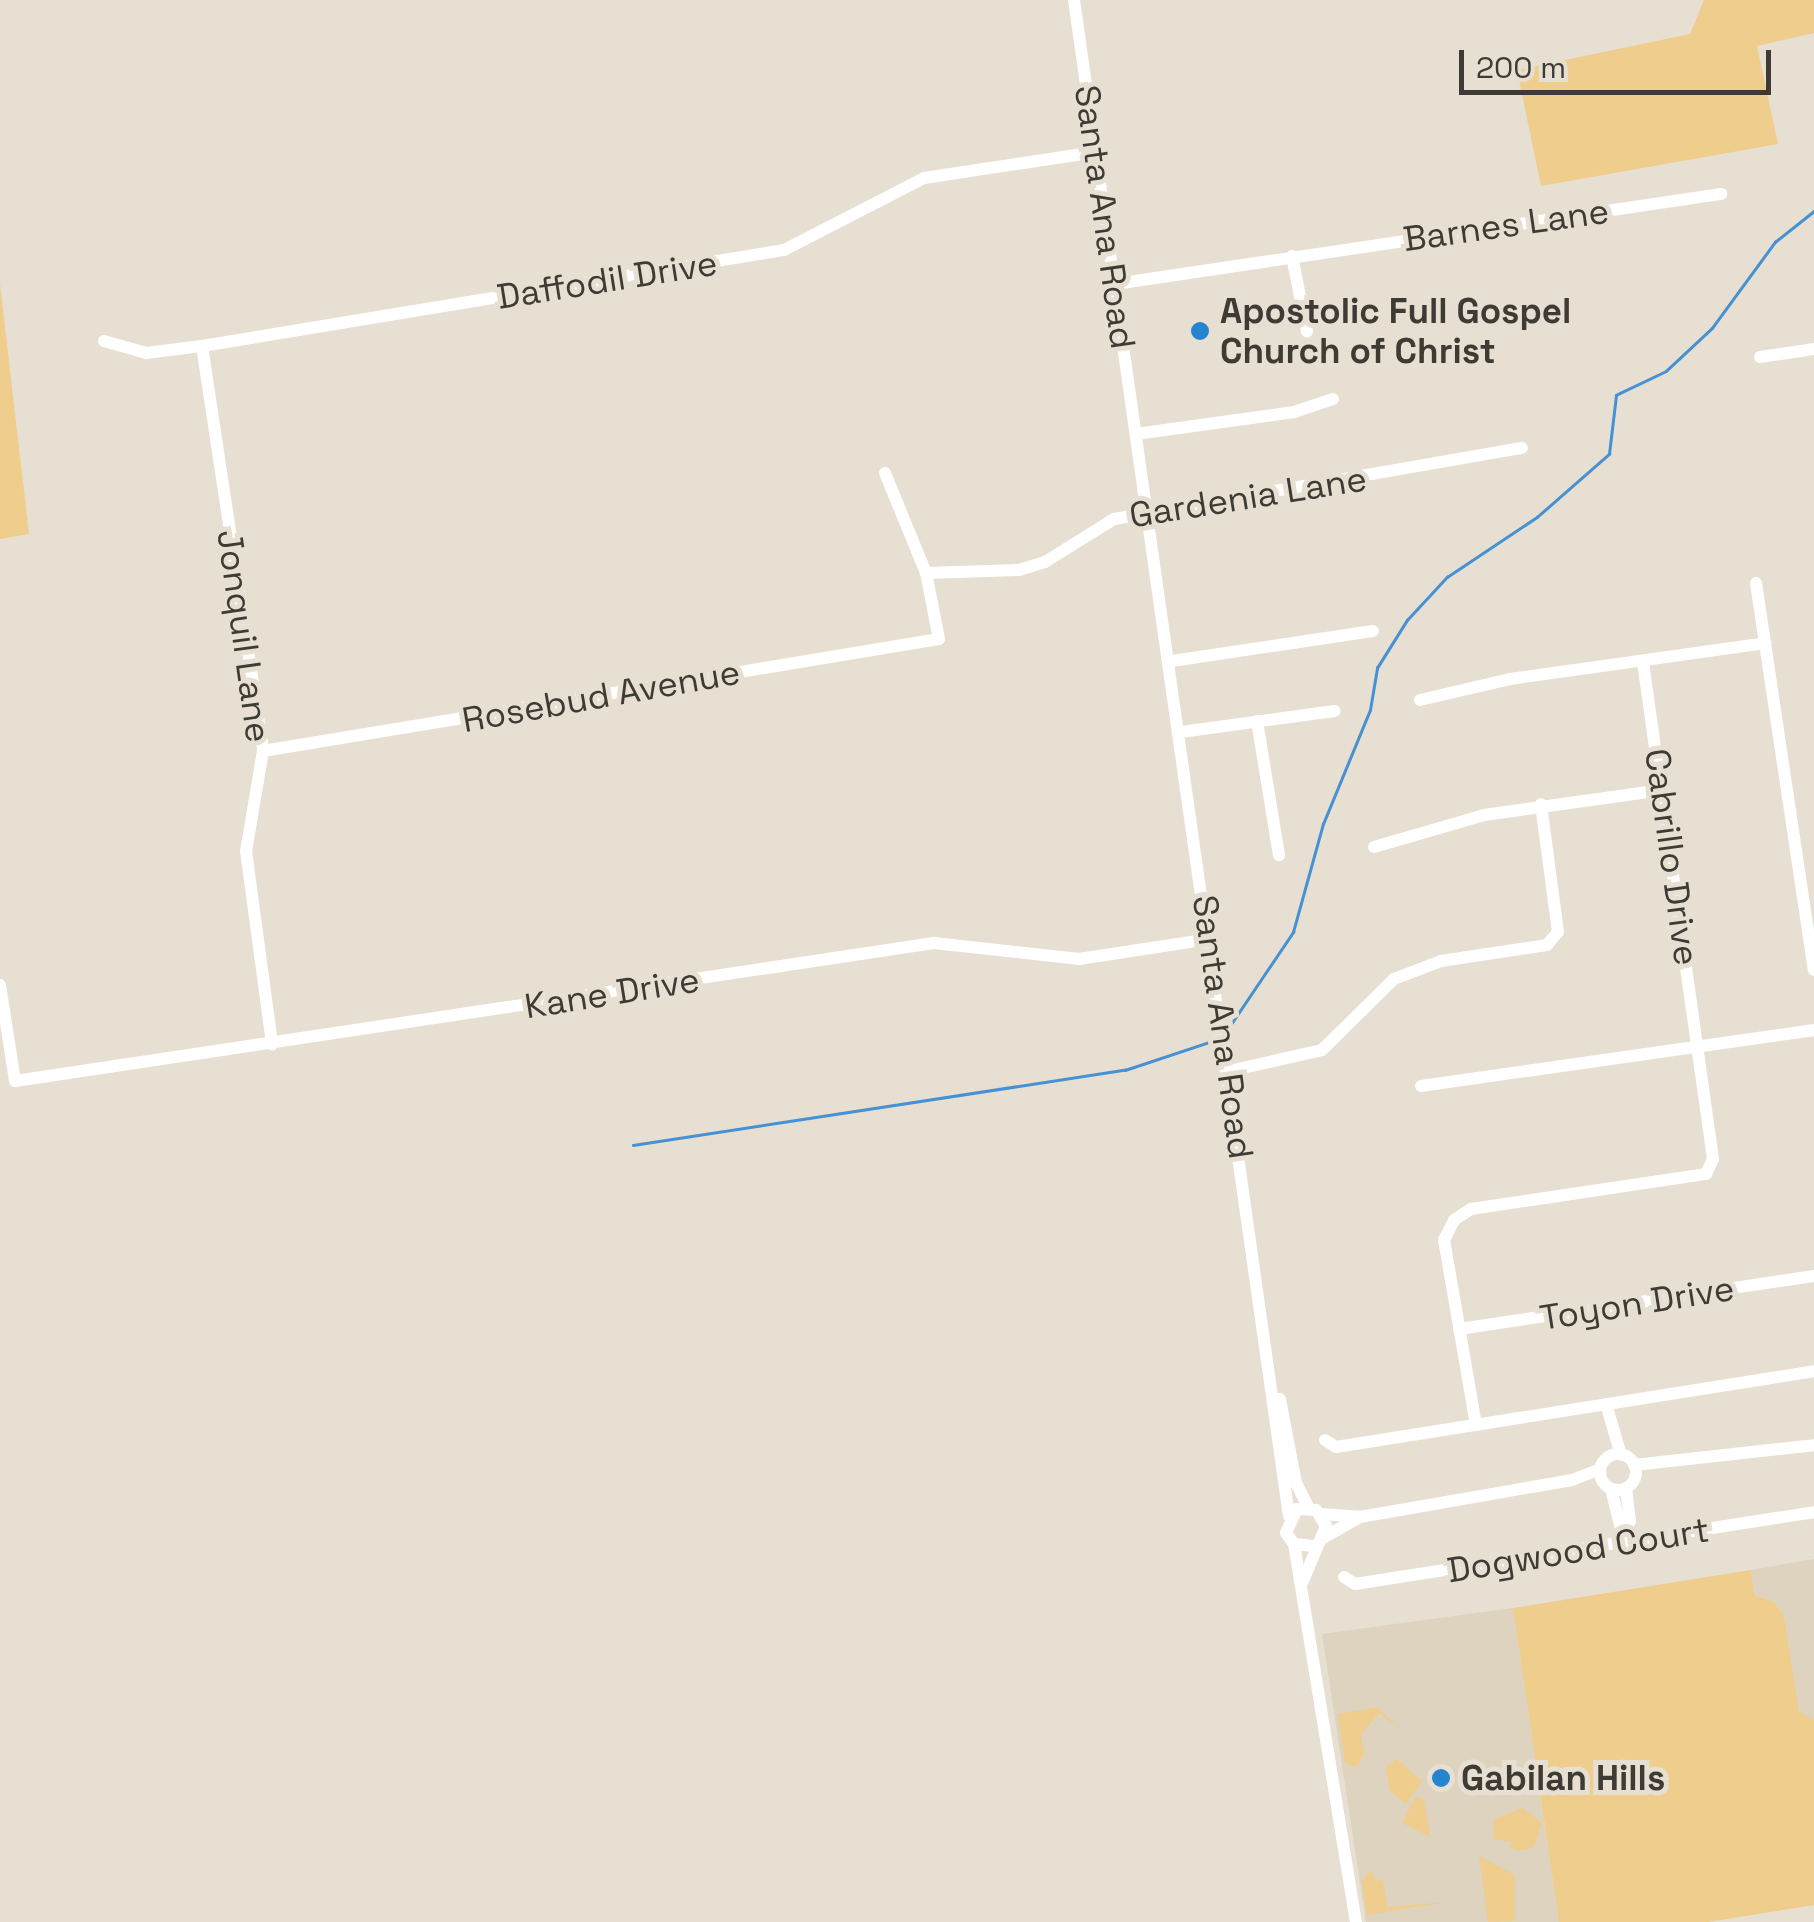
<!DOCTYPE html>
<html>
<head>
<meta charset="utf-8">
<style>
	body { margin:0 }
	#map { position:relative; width:1814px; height:1922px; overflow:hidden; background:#e7dfd1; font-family:"Space Grotesk",sans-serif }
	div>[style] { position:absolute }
	.built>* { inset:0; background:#ded3be }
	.green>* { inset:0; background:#efcd8d }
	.stream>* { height:2.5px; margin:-1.25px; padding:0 1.25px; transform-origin:1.25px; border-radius:1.25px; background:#4691d4 }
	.minor>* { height:12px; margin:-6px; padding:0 6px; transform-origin:6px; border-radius:6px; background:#fff }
	.minor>.ring { margin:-6px; padding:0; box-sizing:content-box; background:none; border:12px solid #fff; border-radius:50% }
	.dots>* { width:28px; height:28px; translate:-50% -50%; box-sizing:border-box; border:5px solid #e7dfd1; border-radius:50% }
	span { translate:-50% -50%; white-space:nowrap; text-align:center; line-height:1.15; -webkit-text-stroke:10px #e7dfd1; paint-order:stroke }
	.street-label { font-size:35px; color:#3e3b35 }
	.poi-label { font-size:35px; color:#3e3b35; font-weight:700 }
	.left { translate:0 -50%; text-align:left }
	.scale { position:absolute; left:1459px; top:50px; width:312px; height:45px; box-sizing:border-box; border:5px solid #3e3b35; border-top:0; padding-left:12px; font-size:30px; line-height:35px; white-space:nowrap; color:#3e3b35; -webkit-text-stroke:8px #e7dfd1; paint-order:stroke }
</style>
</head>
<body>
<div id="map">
	<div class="built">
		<div style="clip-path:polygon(1814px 1559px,1814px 1720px,1799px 1712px,1784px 1615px,1774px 1602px,1754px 1595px,1751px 1570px)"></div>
		<div style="clip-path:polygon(1513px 1608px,1559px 1922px,1366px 1922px,1322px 1634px)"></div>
	</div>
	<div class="green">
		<div style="clip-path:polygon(1704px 0,1814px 0,1814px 33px,1757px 46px,1778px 144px,1541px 186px,1517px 70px,1690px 34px)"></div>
		<div style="clip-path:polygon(0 284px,29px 534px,0 539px)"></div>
		<div style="clip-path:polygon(1751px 1570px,1754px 1595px,1774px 1602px,1784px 1615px,1799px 1711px,1814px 1720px,1814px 1905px,1708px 1922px,1559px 1922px,1513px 1608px)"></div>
		<div style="clip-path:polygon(1377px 1707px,1401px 1729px,1379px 1713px,1361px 1735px,1364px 1754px,1357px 1767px,1345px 1763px,1338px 1714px)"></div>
		<div style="clip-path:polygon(1397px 1759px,1422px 1781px,1406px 1804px,1389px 1790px,1386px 1766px)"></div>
		<div style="clip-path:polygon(1415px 1797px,1424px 1800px,1430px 1837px,1402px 1823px)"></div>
		<div style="clip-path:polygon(1523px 1808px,1542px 1823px,1534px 1847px,1518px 1851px,1509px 1847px,1512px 1842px,1493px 1839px,1494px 1819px)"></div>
		<div style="clip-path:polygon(1479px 1856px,1515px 1875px,1515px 1921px,1488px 1922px)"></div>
		<div style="clip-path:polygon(1372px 1870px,1375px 1881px,1383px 1880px,1387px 1907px,1446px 1902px,1367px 1915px,1362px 1881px)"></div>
	</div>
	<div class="stream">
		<div style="left:1225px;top:1033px;width:122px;rotate:-56deg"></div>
		<div style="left:1293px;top:932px;width:112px;rotate:-74.5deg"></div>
		<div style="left:1323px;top:824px;width:123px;rotate:-67.6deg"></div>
		<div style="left:1370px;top:710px;width:43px;rotate:-80.5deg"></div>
		<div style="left:1377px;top:668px;width:57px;rotate:-58deg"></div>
		<div style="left:1407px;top:620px;width:59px;rotate:-47.1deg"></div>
		<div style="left:1447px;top:577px;width:108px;rotate:-33.7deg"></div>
		<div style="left:1537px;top:517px;width:96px;rotate:-41.2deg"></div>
		<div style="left:1609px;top:454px;width:59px;rotate:-83.2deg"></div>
		<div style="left:1616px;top:395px;width:55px;rotate:-25.6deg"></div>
		<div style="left:1666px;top:371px;width:63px;rotate:-43.1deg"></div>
		<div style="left:1712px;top:328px;width:107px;rotate:-53.8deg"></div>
		<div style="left:1775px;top:242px;width:50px;rotate:-38.5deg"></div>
		<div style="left:633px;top:1145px;width:498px;rotate:-8.7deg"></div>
		<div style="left:1125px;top:1070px;width:95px;rotate:-18.4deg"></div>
	</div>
	<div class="minor">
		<div style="left:1074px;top:0;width:1531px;rotate:81.93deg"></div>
		<div style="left:1292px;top:256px;width:77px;rotate:78.8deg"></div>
		<div style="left:1115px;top:284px;width:613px;rotate:-8.45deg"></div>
		<div style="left:104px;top:341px;width:44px;rotate:15.9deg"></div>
		<div style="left:146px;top:353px;width:56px;rotate:-7.1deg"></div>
		<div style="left:202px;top:346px;width:590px;rotate:-9.37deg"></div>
		<div style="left:784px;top:250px;width:157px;rotate:-27.2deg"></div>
		<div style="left:924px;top:178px;width:174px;rotate:-8.6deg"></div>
		<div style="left:202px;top:346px;width:410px;rotate:81.4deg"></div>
		<div style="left:263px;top:751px;width:101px;rotate:99.6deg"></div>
		<div style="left:246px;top:851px;width:195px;rotate:82.3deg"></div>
		<div style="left:1760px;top:357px;width:55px;rotate:-8.4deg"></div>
		<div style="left:1136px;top:434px;width:160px;rotate:-7.9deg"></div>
		<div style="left:1294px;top:412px;width:41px;rotate:-18.4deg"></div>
		<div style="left:926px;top:573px;width:93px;rotate:-1.8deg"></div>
		<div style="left:1019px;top:570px;width:27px;rotate:-17deg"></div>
		<div style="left:1045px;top:562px;width:81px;rotate:-31.9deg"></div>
		<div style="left:1114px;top:519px;width:414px;rotate:-9.9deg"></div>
		<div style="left:1756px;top:583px;width:391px;rotate:81.5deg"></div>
		<div style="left:1172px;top:661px;width:203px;rotate:-8.5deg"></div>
		<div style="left:1420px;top:700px;width:92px;rotate:-13.1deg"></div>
		<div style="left:1510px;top:679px;width:258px;rotate:-8deg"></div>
		<div style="left:1257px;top:721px;width:136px;rotate:80.7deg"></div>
		<div style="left:1181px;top:732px;width:155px;rotate:-7.8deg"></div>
		<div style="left:263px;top:751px;width:685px;rotate:-9.41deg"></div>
		<div style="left:939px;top:639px;width:67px;rotate:-101.1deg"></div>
		<div style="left:926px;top:573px;width:108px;rotate:-112.3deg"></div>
		<div style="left:1374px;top:847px;width:115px;rotate:-16.2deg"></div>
		<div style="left:1484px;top:815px;width:180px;rotate:-8deg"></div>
		<div style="left:0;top:985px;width:97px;rotate:81.1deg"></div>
		<div style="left:15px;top:1081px;width:929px;rotate:-8.54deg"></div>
		<div style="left:934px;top:943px;width:146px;rotate:6.3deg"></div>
		<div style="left:1079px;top:959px;width:133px;rotate:-8.7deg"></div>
		<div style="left:1229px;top:1071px;width:95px;rotate:-12.7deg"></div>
		<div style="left:1322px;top:1050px;width:101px;rotate:-44.6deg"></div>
		<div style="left:1394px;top:979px;width:50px;rotate:-21deg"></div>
		<div style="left:1441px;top:961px;width:107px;rotate:-8.6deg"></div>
		<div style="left:1547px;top:945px;width:17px;rotate:-50deg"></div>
		<div style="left:1558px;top:932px;width:129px;rotate:-97.6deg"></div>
		<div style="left:1421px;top:1086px;width:397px;rotate:-8.1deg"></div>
		<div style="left:1459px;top:1329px;width:359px;rotate:-8.5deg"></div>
		<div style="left:1280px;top:1399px;width:86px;rotate:79.2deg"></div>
		<div style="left:1296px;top:1483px;width:28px;rotate:63deg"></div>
		<div style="left:1606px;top:1404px;width:53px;rotate:73.6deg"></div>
		<div style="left:1476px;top:1425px;width:188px;rotate:-99.8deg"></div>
		<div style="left:1444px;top:1240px;width:22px;rotate:-63deg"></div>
		<div style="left:1454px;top:1220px;width:20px;rotate:-33deg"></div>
		<div style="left:1471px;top:1209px;width:238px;rotate:-8.5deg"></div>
		<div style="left:1706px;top:1174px;width:17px;rotate:-65deg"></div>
		<div style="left:1713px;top:1159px;width:502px;rotate:-98.02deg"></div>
		<div style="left:1325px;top:1440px;width:13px;rotate:32deg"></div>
		<div style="left:1336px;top:1447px;width:484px;rotate:-9deg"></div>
		<div class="ring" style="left:1600px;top:1454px;width:24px;height:24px"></div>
		<div style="left:1634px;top:1465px;width:181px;rotate:-6.3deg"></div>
		<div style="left:1611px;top:1489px;width:57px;rotate:75.7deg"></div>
		<div style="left:1321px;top:1514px;width:39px;rotate:4deg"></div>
		<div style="left:1360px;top:1517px;width:215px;rotate:-9.9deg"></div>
		<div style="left:1572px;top:1480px;width:30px;rotate:-21deg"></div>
		<div style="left:1624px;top:1529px;width:10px;rotate:-53deg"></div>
		<div style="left:1630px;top:1521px;width:33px;rotate:-97deg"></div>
		<div style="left:1323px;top:1538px;width:40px;rotate:-29.7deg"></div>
		<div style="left:1294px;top:1544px;width:383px;rotate:80.7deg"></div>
		<div style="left:1344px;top:1577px;width:13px;rotate:32deg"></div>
		<div style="left:1355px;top:1584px;width:465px;rotate:-8.9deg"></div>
		<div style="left:1303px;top:1581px;width:60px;rotate:-67.3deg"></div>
		<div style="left:1326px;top:1526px;width:19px;rotate:-122deg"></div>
		<div style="left:1316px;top:1510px;width:19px;rotate:-177deg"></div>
		<div style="left:1297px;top:1509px;width:26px;rotate:115deg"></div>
		<div style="left:1286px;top:1533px;width:14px;rotate:54deg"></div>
		<div style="left:1294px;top:1544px;width:19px;rotate:6deg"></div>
	</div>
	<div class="dots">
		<div style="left:1200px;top:331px;background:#2584d0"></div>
		<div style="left:1441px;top:1778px;background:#2584d0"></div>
	</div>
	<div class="street-label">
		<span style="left:1105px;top:217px;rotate:82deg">Santa Ana Road</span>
		<span style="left:1506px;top:225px;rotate:-8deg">Barnes Lane</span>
		<span style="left:607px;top:280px;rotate:-9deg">Daffodil Drive</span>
		<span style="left:1248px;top:497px;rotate:-9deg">Gardenia Lane</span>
		<span style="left:244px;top:636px;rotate:82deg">Jonquil Lane</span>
		<span style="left:601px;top:696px;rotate:-10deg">Rosebud Avenue</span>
		<span style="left:1672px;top:857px;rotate:82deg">Cabrillo Drive</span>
		<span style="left:612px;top:993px;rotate:-9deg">Kane Drive</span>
		<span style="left:1223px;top:1027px;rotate:82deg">Santa Ana Road</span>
		<span style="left:1637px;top:1303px;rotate:-9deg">Toyon Drive</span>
		<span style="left:1578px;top:1550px;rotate:-9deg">Dogwood Court</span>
	</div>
	<div class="poi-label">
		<span class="left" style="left:1220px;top:331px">Apostolic Full Gospel<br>Church of Christ</span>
		<span class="left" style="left:1461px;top:1778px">Gabilan Hills</span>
	</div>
	<div class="scale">200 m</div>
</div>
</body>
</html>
